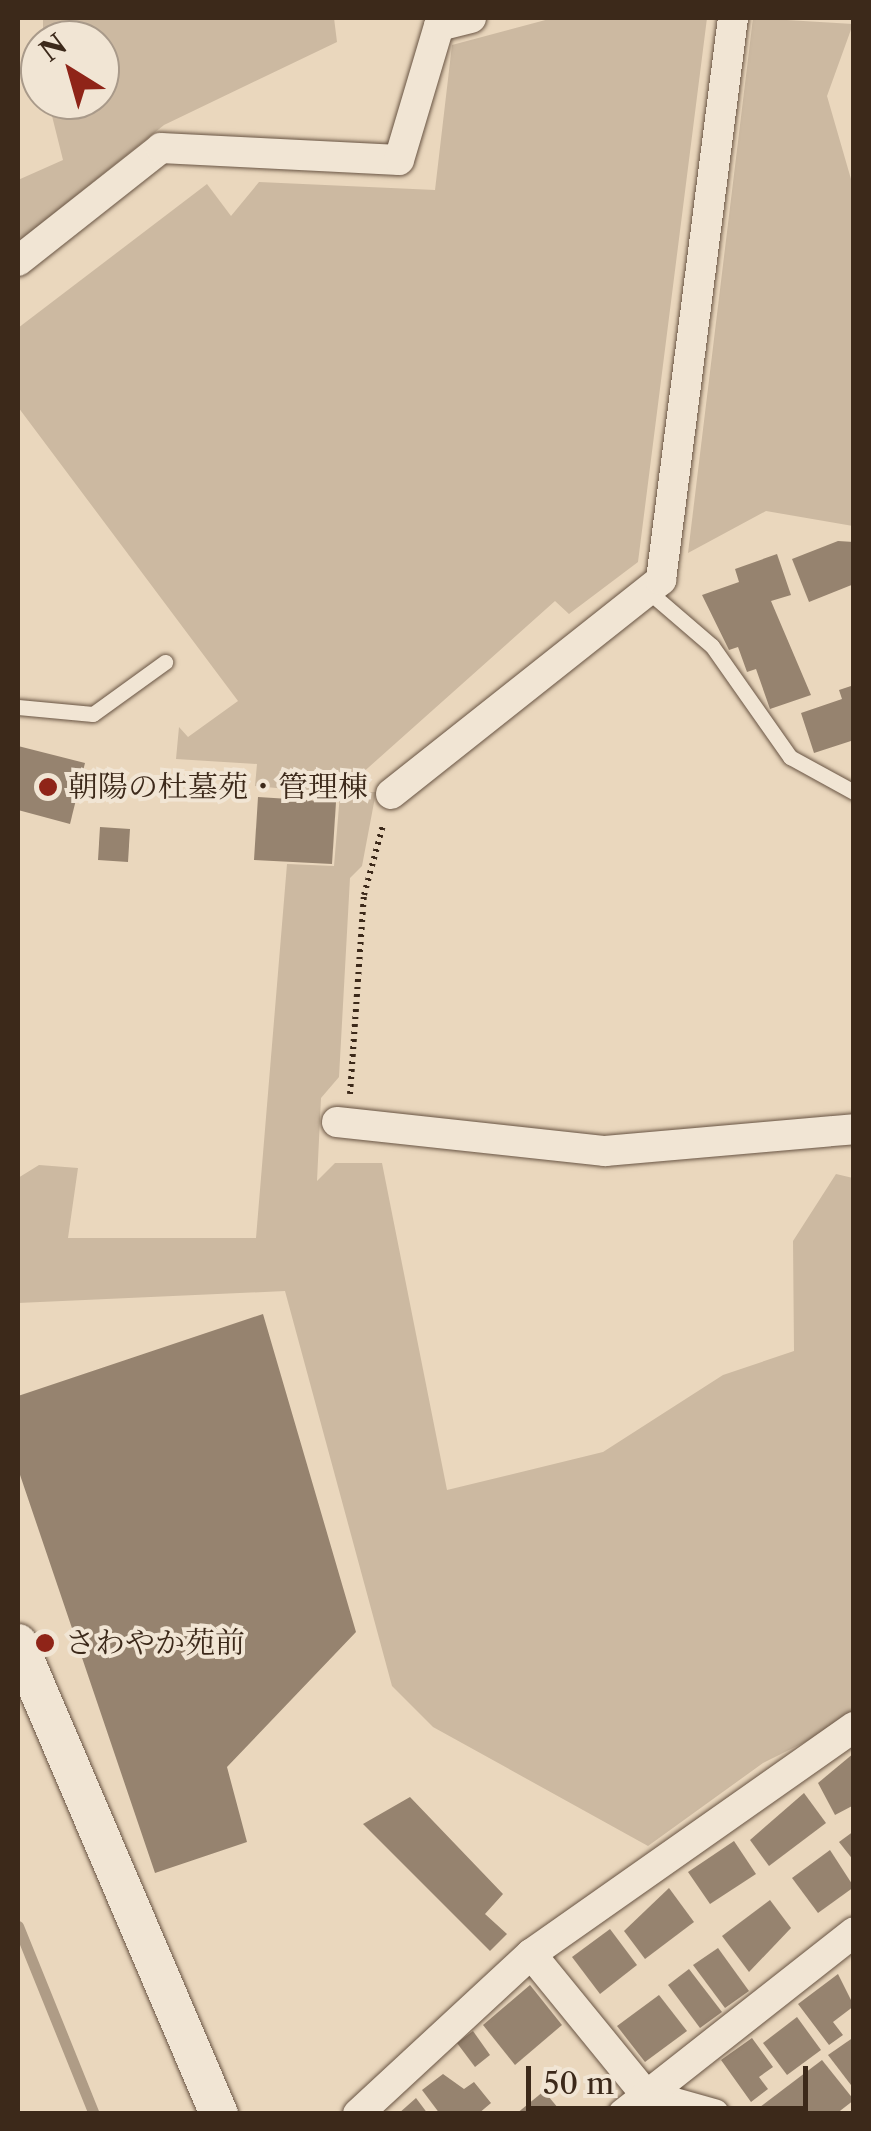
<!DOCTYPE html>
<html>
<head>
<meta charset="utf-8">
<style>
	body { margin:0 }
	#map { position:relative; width:871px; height:2131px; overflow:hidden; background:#ead7bd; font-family:"Libre Caslon Text","Noto Serif JP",serif }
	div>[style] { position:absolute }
	.green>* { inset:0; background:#ccb9a1 }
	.stream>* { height:11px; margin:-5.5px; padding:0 5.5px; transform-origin:5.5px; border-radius:5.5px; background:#af9c86 }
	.building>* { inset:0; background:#96836f }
	.path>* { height:6px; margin-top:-3px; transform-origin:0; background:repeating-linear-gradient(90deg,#3c291a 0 2.5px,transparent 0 7.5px) }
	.roads { filter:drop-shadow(0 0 2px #685443) drop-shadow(0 0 2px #685443) }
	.service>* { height:15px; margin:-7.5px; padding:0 7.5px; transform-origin:7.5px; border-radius:7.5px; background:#f1e5d4 }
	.minor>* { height:30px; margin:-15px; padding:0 15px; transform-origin:15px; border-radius:15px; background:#f1e5d4 }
	.tertiary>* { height:38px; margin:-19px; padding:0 19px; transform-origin:19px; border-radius:19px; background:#f1e5d4 }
	.dots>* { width:28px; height:28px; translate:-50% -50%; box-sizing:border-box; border:5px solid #f1e5d4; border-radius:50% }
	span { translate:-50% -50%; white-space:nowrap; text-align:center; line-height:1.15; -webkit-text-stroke:8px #f1e5d4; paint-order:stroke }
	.poi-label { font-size:30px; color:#3c291a }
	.left { translate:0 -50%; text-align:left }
	.frame { position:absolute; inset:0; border:20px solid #3c291a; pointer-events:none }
	.north { position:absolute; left:20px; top:20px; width:100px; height:100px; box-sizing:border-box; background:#f1e5d4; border:2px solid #a99a8a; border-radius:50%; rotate:323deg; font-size:28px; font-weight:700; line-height:40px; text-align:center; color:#3c291a }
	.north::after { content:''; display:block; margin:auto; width:35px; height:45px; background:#8f2418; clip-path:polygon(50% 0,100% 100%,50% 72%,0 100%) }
	.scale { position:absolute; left:526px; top:2066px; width:282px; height:45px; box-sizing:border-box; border:5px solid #3c291a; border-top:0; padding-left:12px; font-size:30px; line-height:35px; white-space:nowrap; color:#3c291a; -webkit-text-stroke:8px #f1e5d4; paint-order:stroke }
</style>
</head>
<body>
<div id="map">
	<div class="green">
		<div style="clip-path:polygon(43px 18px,334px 18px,337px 42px,164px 125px,18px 242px,18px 180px,63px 160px,48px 100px,100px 100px,100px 40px,43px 40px)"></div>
		<div style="clip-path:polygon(553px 18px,707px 18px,638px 562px,569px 614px,555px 601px,341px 792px,376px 792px,362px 866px,350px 878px,339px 1077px,321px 1098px,317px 1181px,335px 1163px,382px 1163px,447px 1490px,603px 1452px,723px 1375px,794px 1351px,793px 1241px,836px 1174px,853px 1178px,853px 1718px,763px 1763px,648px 1846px,433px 1727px,392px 1686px,285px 1291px,18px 1303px,18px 1178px,39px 1165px,78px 1168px,68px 1238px,256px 1238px,287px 864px,334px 866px,340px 794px,255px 786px,257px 764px,176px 759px,179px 727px,188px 737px,238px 701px,18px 407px,18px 328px,207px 184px,231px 216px,259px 182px,435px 190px,452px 45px)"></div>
		<div style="clip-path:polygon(753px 18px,853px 24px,827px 96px,853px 186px,853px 526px,766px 511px,688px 553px)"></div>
	</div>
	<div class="stream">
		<div style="left:18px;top:1926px;width:203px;rotate:68deg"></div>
	</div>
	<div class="building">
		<div style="clip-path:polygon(838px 541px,854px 542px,854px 584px,809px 602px,792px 559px)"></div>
		<div style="clip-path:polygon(777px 554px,791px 595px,771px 601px,811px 695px,770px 709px,756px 669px,747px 672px,738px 647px,729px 650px,702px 595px,739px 582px,735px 569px)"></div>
		<div style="clip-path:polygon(854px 685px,854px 740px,814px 753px,801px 713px,842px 699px,839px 690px)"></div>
		<div style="clip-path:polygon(18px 746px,85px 763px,70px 824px,18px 810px)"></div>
		<div style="clip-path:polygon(258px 797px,336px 802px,332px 864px,254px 860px)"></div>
		<div style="clip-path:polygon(100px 827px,130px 829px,128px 862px,98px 860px)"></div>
		<div style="clip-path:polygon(263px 1314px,356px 1632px,227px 1767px,247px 1842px,155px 1873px,18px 1469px,18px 1396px)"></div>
		<div style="clip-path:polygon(854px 1753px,854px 1805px,835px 1815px,818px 1783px)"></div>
		<div style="clip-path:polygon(804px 1793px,826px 1823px,769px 1866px,750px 1840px)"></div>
		<div style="clip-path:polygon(410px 1797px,503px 1894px,485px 1914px,507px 1934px,490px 1951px,363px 1824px)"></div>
		<div style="clip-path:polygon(854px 1831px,854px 1861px,839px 1842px)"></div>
		<div style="clip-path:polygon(734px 1841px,756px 1874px,710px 1904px,688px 1872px)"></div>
		<div style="clip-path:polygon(830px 1850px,854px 1887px,818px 1913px,792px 1878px)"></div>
		<div style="clip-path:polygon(669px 1888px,694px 1922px,645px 1959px,624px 1931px)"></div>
		<div style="clip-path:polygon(770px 1900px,791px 1928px,749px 1972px,722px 1936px)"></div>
		<div style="clip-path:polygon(610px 1929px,637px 1965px,600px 1994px,572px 1957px)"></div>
		<div style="clip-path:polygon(718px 1948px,749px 1991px,725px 2008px,693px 1965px)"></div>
		<div style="clip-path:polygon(689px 1969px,722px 2012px,700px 2028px,668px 1985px)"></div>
		<div style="clip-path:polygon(838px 1974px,854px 2006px,833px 2022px,843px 2035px,829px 2045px,798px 2004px)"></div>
		<div style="clip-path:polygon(530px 1985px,562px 2025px,515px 2065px,483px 2025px)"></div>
		<div style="clip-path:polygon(659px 1995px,687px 2031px,645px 2062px,617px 2026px)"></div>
		<div style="clip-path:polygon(797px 2017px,821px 2050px,787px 2075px,763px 2043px)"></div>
		<div style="clip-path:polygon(473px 2031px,490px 2055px,475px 2067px,457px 2043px)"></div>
		<div style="clip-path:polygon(854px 2037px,854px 2089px,828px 2055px)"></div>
		<div style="clip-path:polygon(752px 2038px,773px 2067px,759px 2077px,768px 2089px,751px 2102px,721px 2060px)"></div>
		<div style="clip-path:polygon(822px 2060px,854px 2100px,836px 2114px,760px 2107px)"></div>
		<div style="clip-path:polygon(443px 2074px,464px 2089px,474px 2082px,491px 2103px,478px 2114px,440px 2114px,422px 2090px)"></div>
		<div style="clip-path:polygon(544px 2091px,563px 2114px,516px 2114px)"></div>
		<div style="clip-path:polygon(416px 2098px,428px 2114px,398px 2114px)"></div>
	</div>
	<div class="path">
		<div style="left:350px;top:1094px;width:199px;rotate:-86deg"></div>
		<div style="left:364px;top:895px;width:73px;rotate:-74.8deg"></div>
	</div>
	<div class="roads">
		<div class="service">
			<div style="left:648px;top:591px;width:84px;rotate:40.7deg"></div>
			<div style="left:712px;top:646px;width:136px;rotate:54.9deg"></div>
			<div style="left:790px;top:757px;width:73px;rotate:28.7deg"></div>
			<div style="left:18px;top:707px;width:75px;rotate:5.3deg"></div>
			<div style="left:93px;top:714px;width:89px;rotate:-35.8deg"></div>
		</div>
		<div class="minor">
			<div style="left:18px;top:261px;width:182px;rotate:-38.3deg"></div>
			<div style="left:161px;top:148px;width:238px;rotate:2.9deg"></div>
			<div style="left:399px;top:160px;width:140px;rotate:-73.4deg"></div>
			<div style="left:439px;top:26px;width:33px;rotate:-14deg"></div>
			<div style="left:391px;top:794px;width:345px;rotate:-38.4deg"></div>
			<div style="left:661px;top:580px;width:567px;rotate:-82.7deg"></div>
			<div style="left:337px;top:1122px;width:270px;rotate:6.2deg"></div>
			<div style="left:605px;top:1151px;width:250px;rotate:-5deg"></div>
			<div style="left:531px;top:1954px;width:182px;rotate:50.8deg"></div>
			<div style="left:646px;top:2095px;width:71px;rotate:15.6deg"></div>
			<div style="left:358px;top:2114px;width:236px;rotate:-42.8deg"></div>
			<div style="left:531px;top:1954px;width:395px;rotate:-35.1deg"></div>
			<div style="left:623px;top:2114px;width:294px;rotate:-38.2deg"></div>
		</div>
		<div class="tertiary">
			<div style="left:18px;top:1643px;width:512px;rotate:66.89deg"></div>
		</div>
	</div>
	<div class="dots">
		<div style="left:48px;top:787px;background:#8f2418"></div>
		<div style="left:45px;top:1643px;background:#8f2418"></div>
	</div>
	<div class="poi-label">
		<span class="left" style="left:68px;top:787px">朝陽の杜墓苑・管理棟</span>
		<span class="left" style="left:65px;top:1643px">さわやか苑前</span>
	</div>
	<div class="frame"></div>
	<div class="north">N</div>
	<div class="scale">50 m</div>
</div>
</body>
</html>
